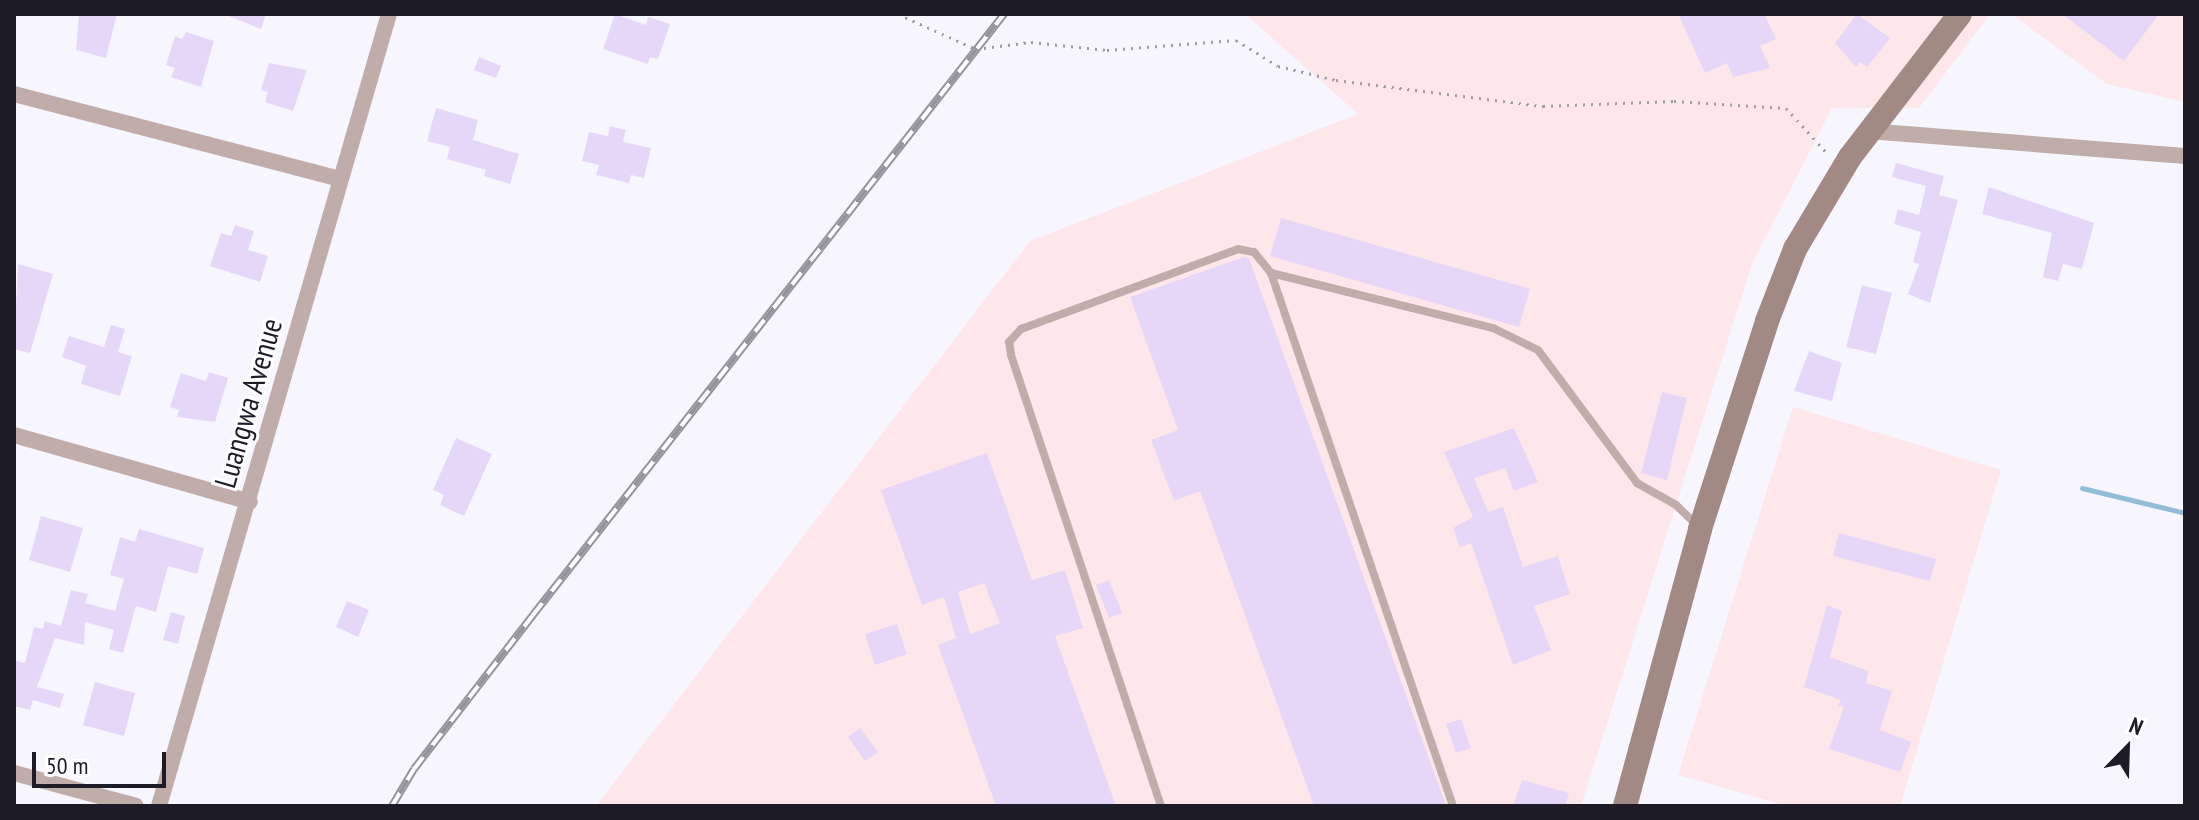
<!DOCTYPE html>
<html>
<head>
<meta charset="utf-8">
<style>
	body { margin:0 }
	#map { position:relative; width:2199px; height:820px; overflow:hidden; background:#f7f6fe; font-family:"PT Sans Narrow",sans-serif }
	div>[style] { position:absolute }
	.industrial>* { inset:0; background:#fde7ea }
	.stream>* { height:5px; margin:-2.5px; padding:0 2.5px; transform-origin:2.5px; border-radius:2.5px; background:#93bdd7 }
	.building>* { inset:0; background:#e6d7f9 }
	.path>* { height:3px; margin-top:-1.5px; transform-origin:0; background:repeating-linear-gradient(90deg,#9e9da7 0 2px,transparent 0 8px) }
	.lane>* { height:8px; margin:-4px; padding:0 4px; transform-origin:4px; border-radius:4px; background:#c0ada9 }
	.street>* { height:16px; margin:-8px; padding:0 8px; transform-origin:8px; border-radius:8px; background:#c0ada9 }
	.secondary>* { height:24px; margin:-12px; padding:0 12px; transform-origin:12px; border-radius:12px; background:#a38983 }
	.rail>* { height:8px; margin-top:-4px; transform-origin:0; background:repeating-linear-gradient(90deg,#fff 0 15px,#95939e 0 30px); box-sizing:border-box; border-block:2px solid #95939e }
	span { translate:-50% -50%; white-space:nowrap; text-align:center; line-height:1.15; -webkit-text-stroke:6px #fff; paint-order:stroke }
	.street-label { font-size:30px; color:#1d1b28 }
	.frame { position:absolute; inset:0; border:16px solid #1d1b28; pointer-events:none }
	.north { position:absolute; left:2087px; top:708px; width:80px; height:80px; -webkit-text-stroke:6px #fff; paint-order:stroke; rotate:23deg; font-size:22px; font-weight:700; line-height:32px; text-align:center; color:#1d1b28 }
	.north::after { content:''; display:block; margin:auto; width:28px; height:36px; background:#1d1b28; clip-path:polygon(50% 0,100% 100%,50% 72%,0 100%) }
	.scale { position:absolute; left:32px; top:752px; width:134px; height:36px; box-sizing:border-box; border:4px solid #1d1b28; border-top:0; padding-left:10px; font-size:24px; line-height:28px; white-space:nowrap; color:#1d1b28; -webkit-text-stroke:6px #fff; paint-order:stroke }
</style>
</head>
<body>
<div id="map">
	<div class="industrial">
		<div style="clip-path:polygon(1245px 14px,1990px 14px,1919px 108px,1832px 108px,1752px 264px,1581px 806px,596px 806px,1030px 241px,1358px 114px)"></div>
		<div style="clip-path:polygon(2011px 14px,2185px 14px,2185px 102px,2107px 84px)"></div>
		<div style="clip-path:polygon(1793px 407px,2001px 470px,1900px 806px,1788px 806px,1678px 775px)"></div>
	</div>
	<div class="stream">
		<div style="left:2082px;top:488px;width:106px;rotate:13.6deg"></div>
	</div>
	<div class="building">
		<div style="clip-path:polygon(79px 14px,117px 14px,106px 58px,76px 50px)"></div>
		<div style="clip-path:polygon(224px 14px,266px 14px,261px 29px)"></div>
		<div style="clip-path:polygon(615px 14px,646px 25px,648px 17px,670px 24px,658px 59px,650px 57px,648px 64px,603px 49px)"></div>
		<div style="clip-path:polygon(1678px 14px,1764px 14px,1776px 39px,1760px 46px,1770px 68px,1733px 77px,1727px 63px,1705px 73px)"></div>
		<div style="clip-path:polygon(1857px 14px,1890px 38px,1867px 67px,1860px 62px,1856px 67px,1835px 43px)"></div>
		<div style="clip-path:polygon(2062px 14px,2159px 14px,2124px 61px)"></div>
		<div style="clip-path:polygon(186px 32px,214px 41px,201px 87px,171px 77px,175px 68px,166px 65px,175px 36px,182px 39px)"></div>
		<div style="clip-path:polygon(479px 57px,501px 66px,496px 78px,474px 70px)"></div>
		<div style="clip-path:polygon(269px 63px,307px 70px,293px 111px,265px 102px,268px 92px,261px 90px)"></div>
		<div style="clip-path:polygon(436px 108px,478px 120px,473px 140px,519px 154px,510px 184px,484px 176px,486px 170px,447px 159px,450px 147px,427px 141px)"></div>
		<div style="clip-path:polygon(610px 126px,626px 130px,623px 142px,651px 148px,644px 178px,631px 175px,629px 183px,596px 175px,599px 165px,582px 161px,589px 132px,608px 136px)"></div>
		<div style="clip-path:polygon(1896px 163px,1944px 176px,1939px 195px,1958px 200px,1930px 303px,1908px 294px,1919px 264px,1913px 262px,1921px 232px,1894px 224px,1898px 209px,1919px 215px,1926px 186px,1892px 177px)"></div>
		<div style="clip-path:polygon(1989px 187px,2094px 223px,2082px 269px,2063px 264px,2058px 281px,2043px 277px,2052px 233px,1982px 214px)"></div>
		<div style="clip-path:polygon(1281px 218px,1530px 289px,1519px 327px,1270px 256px)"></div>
		<div style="clip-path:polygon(235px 225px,254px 231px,248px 250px,268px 256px,260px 282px,210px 266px,221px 233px,231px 236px)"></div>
		<div style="clip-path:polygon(1244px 257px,1249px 258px,1446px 806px,1314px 806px,1200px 491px,1174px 501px,1151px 440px,1178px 430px,1130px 297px)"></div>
		<div style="clip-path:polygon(18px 264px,53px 274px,30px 353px,14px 349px)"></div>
		<div style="clip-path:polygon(1862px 285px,1892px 293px,1876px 354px,1846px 347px)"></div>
		<div style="clip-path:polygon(111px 325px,125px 329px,118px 352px,132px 356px,120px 396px,81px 384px,86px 366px,62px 357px,69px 336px,104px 347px)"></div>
		<div style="clip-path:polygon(1809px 351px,1842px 363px,1832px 401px,1794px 391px)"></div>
		<div style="clip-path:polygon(209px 372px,228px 378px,215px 422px,177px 417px,179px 410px,170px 407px,181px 373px,206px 381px)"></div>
		<div style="clip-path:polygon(1662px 392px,1687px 398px,1667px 480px,1641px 473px)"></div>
		<div style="clip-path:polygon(1514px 428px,1538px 482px,1514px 491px,1505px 468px,1474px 478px,1488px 512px,1503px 507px,1523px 567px,1558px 556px,1570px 594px,1534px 606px,1551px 650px,1513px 665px,1471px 543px,1460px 547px,1453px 528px,1473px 517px,1444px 452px)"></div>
		<div style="clip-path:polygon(456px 438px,492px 454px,464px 516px,440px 505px,444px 495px,433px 490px)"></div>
		<div style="clip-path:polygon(evenodd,987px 453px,1032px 580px,1065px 570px,1083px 628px,1055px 636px,1116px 806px,996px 806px,938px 645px,956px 638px,944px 597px,922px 605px,881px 490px,987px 453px,984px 583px,1000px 623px,970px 634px,958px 592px,984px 583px)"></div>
		<div style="clip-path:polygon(41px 516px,83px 528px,70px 572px,29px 560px)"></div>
		<div style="clip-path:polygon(139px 529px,204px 548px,197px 574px,168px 566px,156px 612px,136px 606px,123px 653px,109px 649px,114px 630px,85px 622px,84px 645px,55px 638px,37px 687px,64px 694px,60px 708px,33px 700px,30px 710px,14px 706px,14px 660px,25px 663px,34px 627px,43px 629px,45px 621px,61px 626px,71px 590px,88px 594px,85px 603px,115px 611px,124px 579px,110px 575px,120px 537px,135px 542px)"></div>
		<div style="clip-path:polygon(1839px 533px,1936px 559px,1930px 581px,1833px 556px)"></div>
		<div style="clip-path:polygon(1109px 580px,1122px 613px,1109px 618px,1096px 585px)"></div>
		<div style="clip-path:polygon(347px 601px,369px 610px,358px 637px,336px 627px)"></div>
		<div style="clip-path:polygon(1827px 605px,1842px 611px,1830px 657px,1868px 671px,1866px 683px,1892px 691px,1880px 730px,1911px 742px,1900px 772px,1829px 749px,1844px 707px,1838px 705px,1841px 700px,1804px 687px)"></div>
		<div style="clip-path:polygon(171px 612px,185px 616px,178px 644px,163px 640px)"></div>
		<div style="clip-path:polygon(897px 624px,907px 654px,875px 665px,865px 634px)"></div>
		<div style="clip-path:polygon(95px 682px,135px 693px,124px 736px,83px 725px)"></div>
		<div style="clip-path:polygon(1461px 719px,1471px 748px,1456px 753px,1446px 724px)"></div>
		<div style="clip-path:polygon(860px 728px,878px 752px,865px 761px,848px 737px)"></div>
		<div style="clip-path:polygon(1522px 780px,1569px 793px,1565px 806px,1513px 806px)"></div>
	</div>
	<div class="path">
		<div style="left:898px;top:14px;width:85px;rotate:24.2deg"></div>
		<div style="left:976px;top:49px;width:55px;rotate:-7.3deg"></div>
		<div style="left:1031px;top:42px;width:76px;rotate:6deg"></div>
		<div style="left:1107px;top:50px;width:129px;rotate:-4.4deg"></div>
		<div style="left:1236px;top:40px;width:49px;rotate:31.8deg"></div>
		<div style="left:1278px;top:66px;width:60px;rotate:13.6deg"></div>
		<div style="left:1336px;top:80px;width:209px;rotate:7.2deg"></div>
		<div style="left:1543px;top:106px;width:131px;rotate:-2.2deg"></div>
		<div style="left:1674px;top:101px;width:112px;rotate:3.6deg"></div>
		<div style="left:1786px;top:108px;width:61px;rotate:47.7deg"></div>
	</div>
	<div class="lane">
		<div style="left:1271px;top:273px;width:563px;rotate:71.15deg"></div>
		<div style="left:1161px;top:806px;width:476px;rotate:-108.4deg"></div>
		<div style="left:1011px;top:354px;width:12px;rotate:-99deg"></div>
		<div style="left:1009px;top:342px;width:18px;rotate:-47deg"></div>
		<div style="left:1021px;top:329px;width:231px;rotate:-20.2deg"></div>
		<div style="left:1238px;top:249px;width:16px;rotate:11deg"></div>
		<div style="left:1254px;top:252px;width:27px;rotate:51deg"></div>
		<div style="left:1271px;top:273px;width:229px;rotate:13.9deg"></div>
		<div style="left:1493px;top:328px;width:50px;rotate:26.1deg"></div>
		<div style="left:1538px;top:350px;width:166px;rotate:53.3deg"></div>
		<div style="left:1637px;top:483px;width:45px;rotate:29.4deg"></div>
		<div style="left:1676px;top:505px;width:29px;rotate:44deg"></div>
	</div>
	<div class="street">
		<div style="left:14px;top:94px;width:337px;rotate:14.6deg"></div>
		<div style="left:1868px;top:131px;width:318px;rotate:4.5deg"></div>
		<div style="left:14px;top:435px;width:245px;rotate:15.8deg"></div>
		<div style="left:14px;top:773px;width:126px;rotate:15.1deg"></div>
		<div style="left:159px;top:806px;width:825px;rotate:-73.81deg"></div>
	</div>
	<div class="secondary">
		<div style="left:1625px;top:806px;width:287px;rotate:-74.8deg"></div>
		<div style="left:1700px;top:529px;width:219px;rotate:-72.1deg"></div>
		<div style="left:1767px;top:321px;width:77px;rotate:-68.7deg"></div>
		<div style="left:1795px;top:249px;width:107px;rotate:-59.1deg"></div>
		<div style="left:1850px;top:157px;width:180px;rotate:-52.4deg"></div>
	</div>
	<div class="rail">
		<div style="left:392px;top:806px;width:43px;rotate:-59.3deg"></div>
		<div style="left:414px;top:769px;width:195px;rotate:-52.3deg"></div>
		<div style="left:533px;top:615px;width:764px;rotate:-51.91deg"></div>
	</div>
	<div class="street-label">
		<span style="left:248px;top:403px;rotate:-74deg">Luangwa Avenue</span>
	</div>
	<div class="frame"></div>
	<div class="north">N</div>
	<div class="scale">50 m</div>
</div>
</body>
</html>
